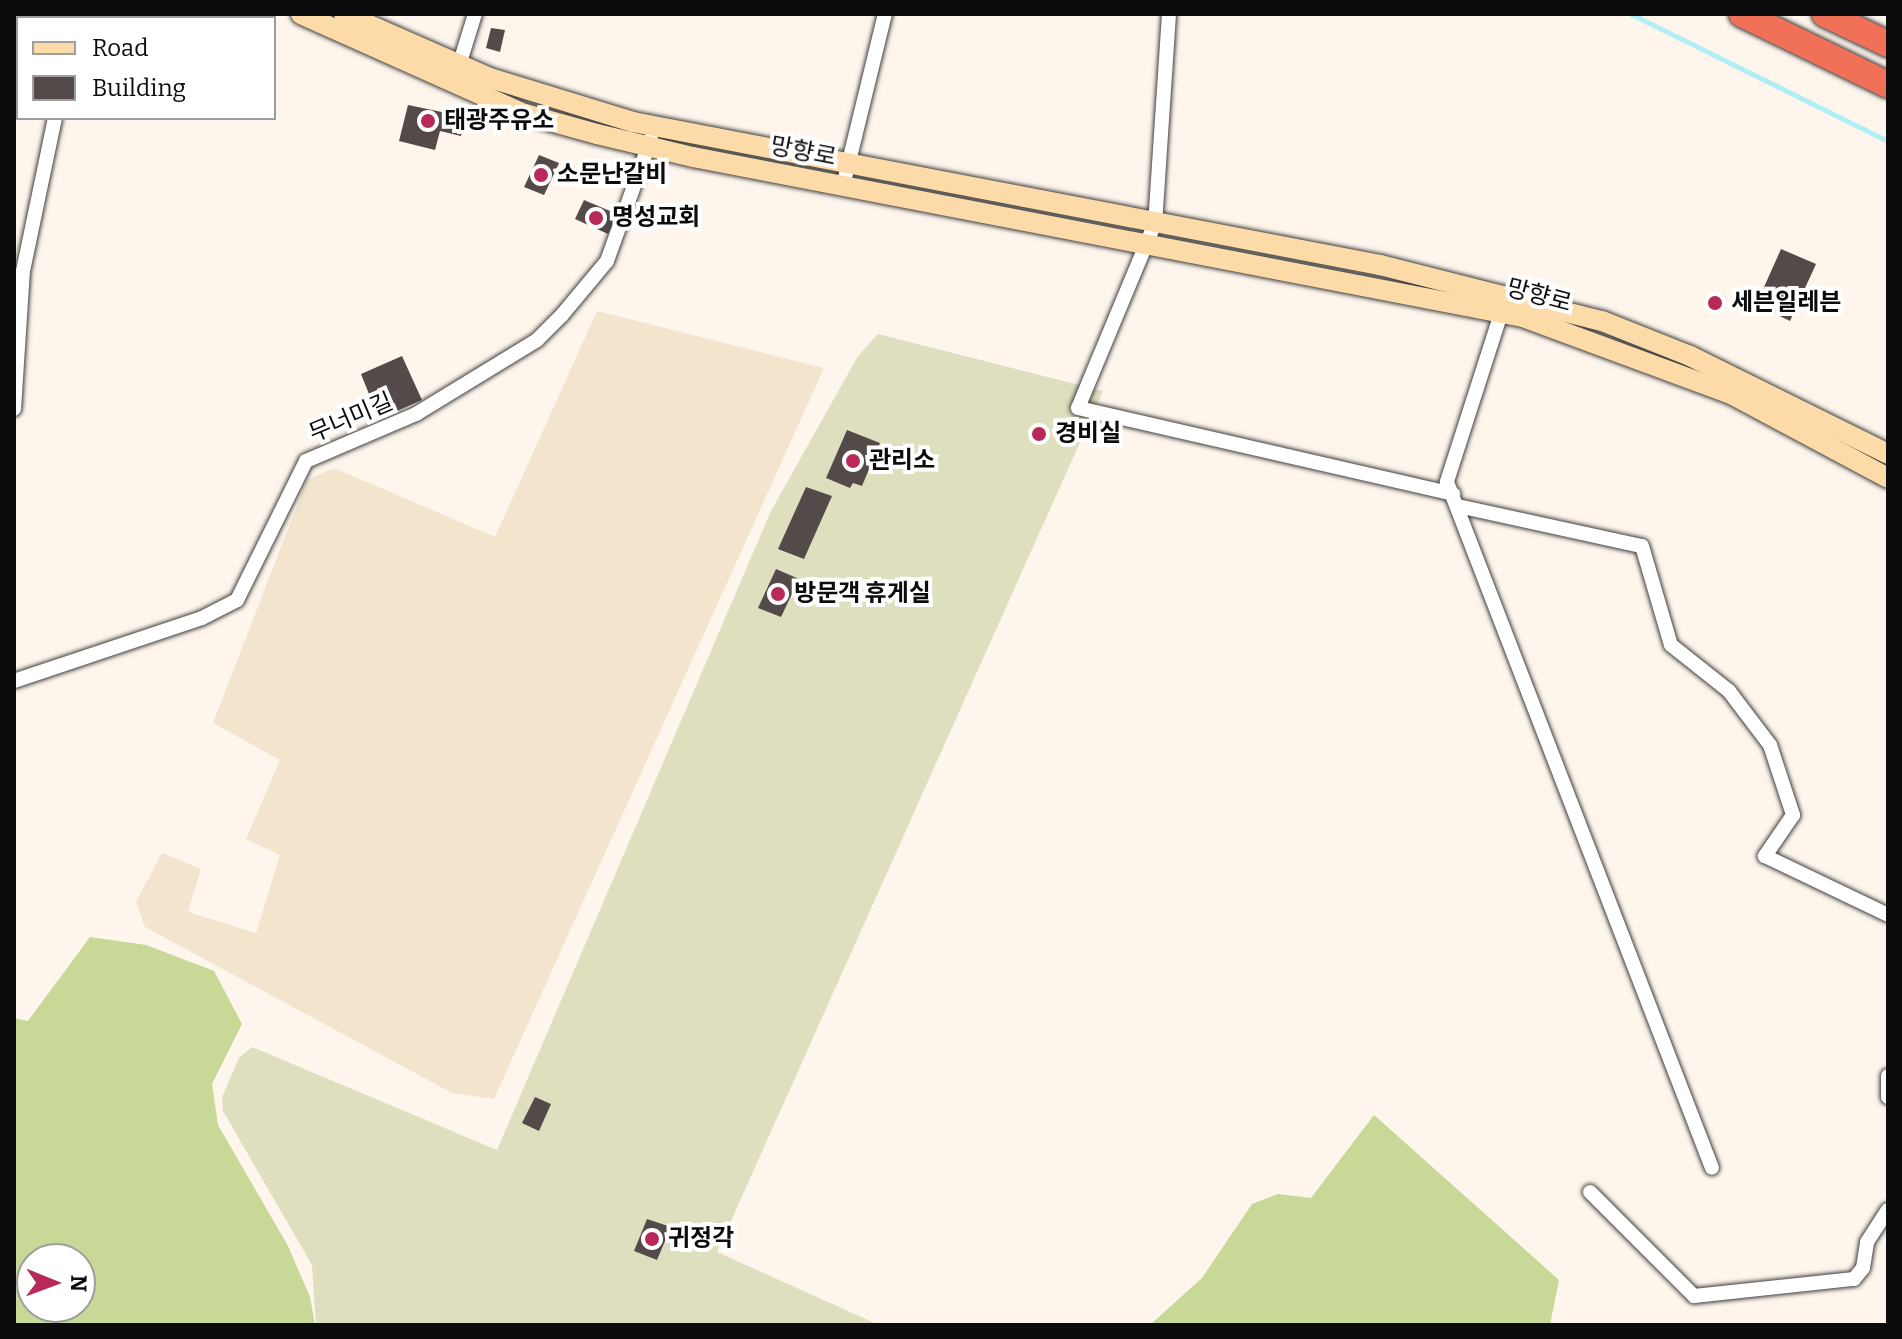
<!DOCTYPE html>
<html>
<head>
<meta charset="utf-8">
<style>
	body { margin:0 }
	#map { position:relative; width:1902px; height:1339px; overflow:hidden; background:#fef5ec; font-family:Bitter,"Noto Sans KR",serif }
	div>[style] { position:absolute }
	.farmland>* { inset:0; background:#f3e5cd }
	.forest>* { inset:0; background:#c7d897 }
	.cemetery>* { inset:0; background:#dedfbe }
	.stream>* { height:5px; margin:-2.5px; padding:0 2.5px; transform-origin:2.5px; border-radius:2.5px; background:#b2eff4 }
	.building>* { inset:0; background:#544a49 }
	.roads { filter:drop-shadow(0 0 2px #3f3f3f) drop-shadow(0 0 2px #3f3f3f) }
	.street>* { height:14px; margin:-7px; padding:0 7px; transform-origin:7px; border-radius:7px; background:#fff }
	.secondary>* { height:20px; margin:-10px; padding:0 10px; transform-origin:10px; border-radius:10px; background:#fddba9 }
	.highway>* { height:26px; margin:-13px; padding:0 13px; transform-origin:13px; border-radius:13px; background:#f07158 }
	.dots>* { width:22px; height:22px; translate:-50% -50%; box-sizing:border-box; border:4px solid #fff; border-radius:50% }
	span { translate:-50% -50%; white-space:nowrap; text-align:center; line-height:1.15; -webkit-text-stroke:8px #fff; paint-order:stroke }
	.poi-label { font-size:24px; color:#0c0c0c; font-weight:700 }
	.left { translate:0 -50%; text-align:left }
	.street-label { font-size:24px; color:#0c0c0c }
	.frame { position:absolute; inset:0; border:16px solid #0c0c0c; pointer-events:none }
	.legend { position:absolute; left:16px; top:16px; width:260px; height:104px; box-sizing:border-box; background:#fff; border:2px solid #9e9e9e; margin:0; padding:10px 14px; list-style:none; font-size:24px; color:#0c0c0c }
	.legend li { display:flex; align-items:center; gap:16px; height:40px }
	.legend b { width:40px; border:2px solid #9e9e9e }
	.north { position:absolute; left:16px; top:1243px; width:80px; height:80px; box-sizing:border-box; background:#fff; border:2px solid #9e9e9e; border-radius:50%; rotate:91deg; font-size:22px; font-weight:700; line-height:32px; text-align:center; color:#0c0c0c }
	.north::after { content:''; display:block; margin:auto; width:28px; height:36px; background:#b82959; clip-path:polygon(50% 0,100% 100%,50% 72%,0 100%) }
</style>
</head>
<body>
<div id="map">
	<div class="farmland">
		<div style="clip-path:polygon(597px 311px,824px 368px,494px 1099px,452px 1093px,145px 927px,136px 902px,162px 853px,201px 869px,188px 912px,256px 933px,280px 855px,246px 839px,280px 760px,213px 723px,307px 480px,334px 468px,495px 537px)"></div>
	</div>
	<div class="forest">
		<div style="clip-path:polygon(evenodd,90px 937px,146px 945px,214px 971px,242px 1024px,212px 1084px,218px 1125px,288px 1246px,310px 1297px,315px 1325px,14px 1325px,14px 1018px,28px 1021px,90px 937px,32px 1259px,80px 1259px,80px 1307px,32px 1307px,32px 1259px)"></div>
		<div style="clip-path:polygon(1374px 1115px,1559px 1280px,1550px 1325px,1150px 1325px,1202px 1278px,1252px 1204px,1278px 1194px,1311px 1198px)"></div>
	</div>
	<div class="cemetery">
		<div style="clip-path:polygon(878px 334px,1103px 391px,717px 1252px,879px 1325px,316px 1325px,312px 1265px,223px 1111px,222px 1097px,239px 1058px,252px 1047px,497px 1150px,771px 511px,858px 356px)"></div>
	</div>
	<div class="stream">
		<div style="left:1631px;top:14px;width:287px;rotate:26.3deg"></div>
	</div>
	<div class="building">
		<div style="clip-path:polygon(491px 28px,505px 30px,500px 52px,486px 48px)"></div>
		<div style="clip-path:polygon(408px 105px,466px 117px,461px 136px,440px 131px,435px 150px,399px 141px)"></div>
		<div style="clip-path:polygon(539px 155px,559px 163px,544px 195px,524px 187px)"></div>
		<div style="clip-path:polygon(584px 200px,617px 214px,608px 234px,575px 219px)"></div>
		<div style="clip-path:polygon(1781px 249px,1816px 264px,1790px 321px,1756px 305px)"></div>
		<div style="clip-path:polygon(402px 356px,422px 400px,379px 419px,361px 374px)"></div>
		<div style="clip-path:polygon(1033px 427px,1050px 433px,1046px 442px,1029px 434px)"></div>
		<div style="clip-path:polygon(847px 430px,880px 443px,862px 486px,853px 483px,850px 488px,826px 478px)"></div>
		<div style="clip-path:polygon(806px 487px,832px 496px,804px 559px,778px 549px)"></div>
		<div style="clip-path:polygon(776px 569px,799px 579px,781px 617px,758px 608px)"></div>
		<div style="clip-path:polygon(535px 1097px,551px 1104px,539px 1131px,522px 1123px)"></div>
		<div style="clip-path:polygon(647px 1219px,671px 1227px,657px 1260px,634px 1251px)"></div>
	</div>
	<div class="roads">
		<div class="street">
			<div style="left:1169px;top:14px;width:209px;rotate:93.8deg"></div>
			<div style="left:1155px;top:223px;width:200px;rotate:112.6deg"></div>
			<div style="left:1078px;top:408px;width:385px;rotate:12.9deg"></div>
			<div style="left:14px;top:43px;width:7px;rotate:56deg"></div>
			<div style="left:457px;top:72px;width:61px;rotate:-72.8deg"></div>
			<div style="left:843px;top:186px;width:177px;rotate:-76.3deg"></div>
			<div style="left:1504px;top:304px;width:187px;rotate:107.8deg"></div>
			<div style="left:1447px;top:482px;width:735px;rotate:68.88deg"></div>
			<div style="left:14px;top:409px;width:138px;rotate:-86.3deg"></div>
			<div style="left:23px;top:271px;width:156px;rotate:-78.2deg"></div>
			<div style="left:1458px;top:506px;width:188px;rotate:12.3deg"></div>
			<div style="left:1642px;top:546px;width:103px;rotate:73.7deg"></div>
			<div style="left:1671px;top:645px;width:74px;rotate:38.4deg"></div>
			<div style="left:1729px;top:691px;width:68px;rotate:52.8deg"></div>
			<div style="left:1770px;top:745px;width:74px;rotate:71.8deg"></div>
			<div style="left:1793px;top:815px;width:50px;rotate:124.3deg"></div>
			<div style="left:1765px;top:856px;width:136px;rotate:25.6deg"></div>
			<div style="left:14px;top:681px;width:198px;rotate:-18.5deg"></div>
			<div style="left:202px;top:618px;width:39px;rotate:-27deg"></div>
			<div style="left:237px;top:600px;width:155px;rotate:-63.6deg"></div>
			<div style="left:306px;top:461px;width:120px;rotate:-23.1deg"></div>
			<div style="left:416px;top:414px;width:142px;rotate:-31.4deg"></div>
			<div style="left:537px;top:340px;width:35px;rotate:-45deg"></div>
			<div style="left:562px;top:315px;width:70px;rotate:-50.2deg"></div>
			<div style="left:607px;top:261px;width:130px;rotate:-70.2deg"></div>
			<div style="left:1888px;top:1076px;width:21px;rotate:90deg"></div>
			<div style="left:1590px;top:1192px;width:147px;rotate:45deg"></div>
			<div style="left:1694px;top:1296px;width:161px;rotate:-6.1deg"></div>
			<div style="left:1854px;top:1279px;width:14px;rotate:-51deg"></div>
			<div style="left:1863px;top:1268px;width:26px;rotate:-81deg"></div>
			<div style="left:1867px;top:1242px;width:38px;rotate:-57deg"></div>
		</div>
		<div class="secondary">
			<div style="left:301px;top:14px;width:245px;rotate:24.1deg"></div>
			<div style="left:525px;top:114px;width:75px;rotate:15.5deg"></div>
			<div style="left:597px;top:134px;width:99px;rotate:13.5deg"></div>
			<div style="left:693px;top:157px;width:845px;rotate:10.91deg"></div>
			<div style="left:1523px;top:317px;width:220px;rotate:20.3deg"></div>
			<div style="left:1729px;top:393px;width:180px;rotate:28.1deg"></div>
			<div style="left:344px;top:14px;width:159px;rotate:23.7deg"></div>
			<div style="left:490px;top:78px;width:150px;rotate:17.1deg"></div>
			<div style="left:633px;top:122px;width:761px;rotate:10.84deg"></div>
			<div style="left:1380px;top:265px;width:229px;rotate:14.2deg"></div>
			<div style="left:1602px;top:321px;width:95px;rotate:21.7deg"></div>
			<div style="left:1690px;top:356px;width:221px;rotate:26.3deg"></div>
		</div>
		<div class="highway">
			<div style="left:1742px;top:14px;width:162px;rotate:25.9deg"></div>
			<div style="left:1825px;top:14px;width:70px;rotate:25.5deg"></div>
		</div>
	</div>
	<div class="dots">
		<div style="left:428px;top:121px;background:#b82959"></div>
		<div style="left:541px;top:175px;background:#b82959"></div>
		<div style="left:596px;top:218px;background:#b82959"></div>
		<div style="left:1715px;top:303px;background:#b82959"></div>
		<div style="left:1039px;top:434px;background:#b82959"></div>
		<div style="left:853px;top:461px;background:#b82959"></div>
		<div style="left:778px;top:594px;background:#b82959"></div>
		<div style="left:652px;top:1239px;background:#b82959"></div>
	</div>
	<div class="poi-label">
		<span class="left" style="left:444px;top:121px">태광주유소</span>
		<span class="left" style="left:557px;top:175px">소문난갈비</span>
		<span class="left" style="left:612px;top:218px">명성교회</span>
		<span class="left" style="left:1731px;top:303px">세븐일레븐</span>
		<span class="left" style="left:1055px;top:434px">경비실</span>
		<span class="left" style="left:869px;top:461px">관리소</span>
		<span class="left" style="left:794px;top:594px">방문객 휴게실</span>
		<span class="left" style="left:668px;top:1239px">귀정각</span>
	</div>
	<div class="street-label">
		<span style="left:803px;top:152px;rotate:11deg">망향로</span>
		<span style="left:1539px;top:296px;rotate:15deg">망향로</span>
		<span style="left:351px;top:418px;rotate:-23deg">무너미길</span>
	</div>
	<div class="frame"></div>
	<ul class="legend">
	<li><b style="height:10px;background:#fddba9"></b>Road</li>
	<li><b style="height:22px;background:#544a49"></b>Building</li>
	</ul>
	<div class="north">N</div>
</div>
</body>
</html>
